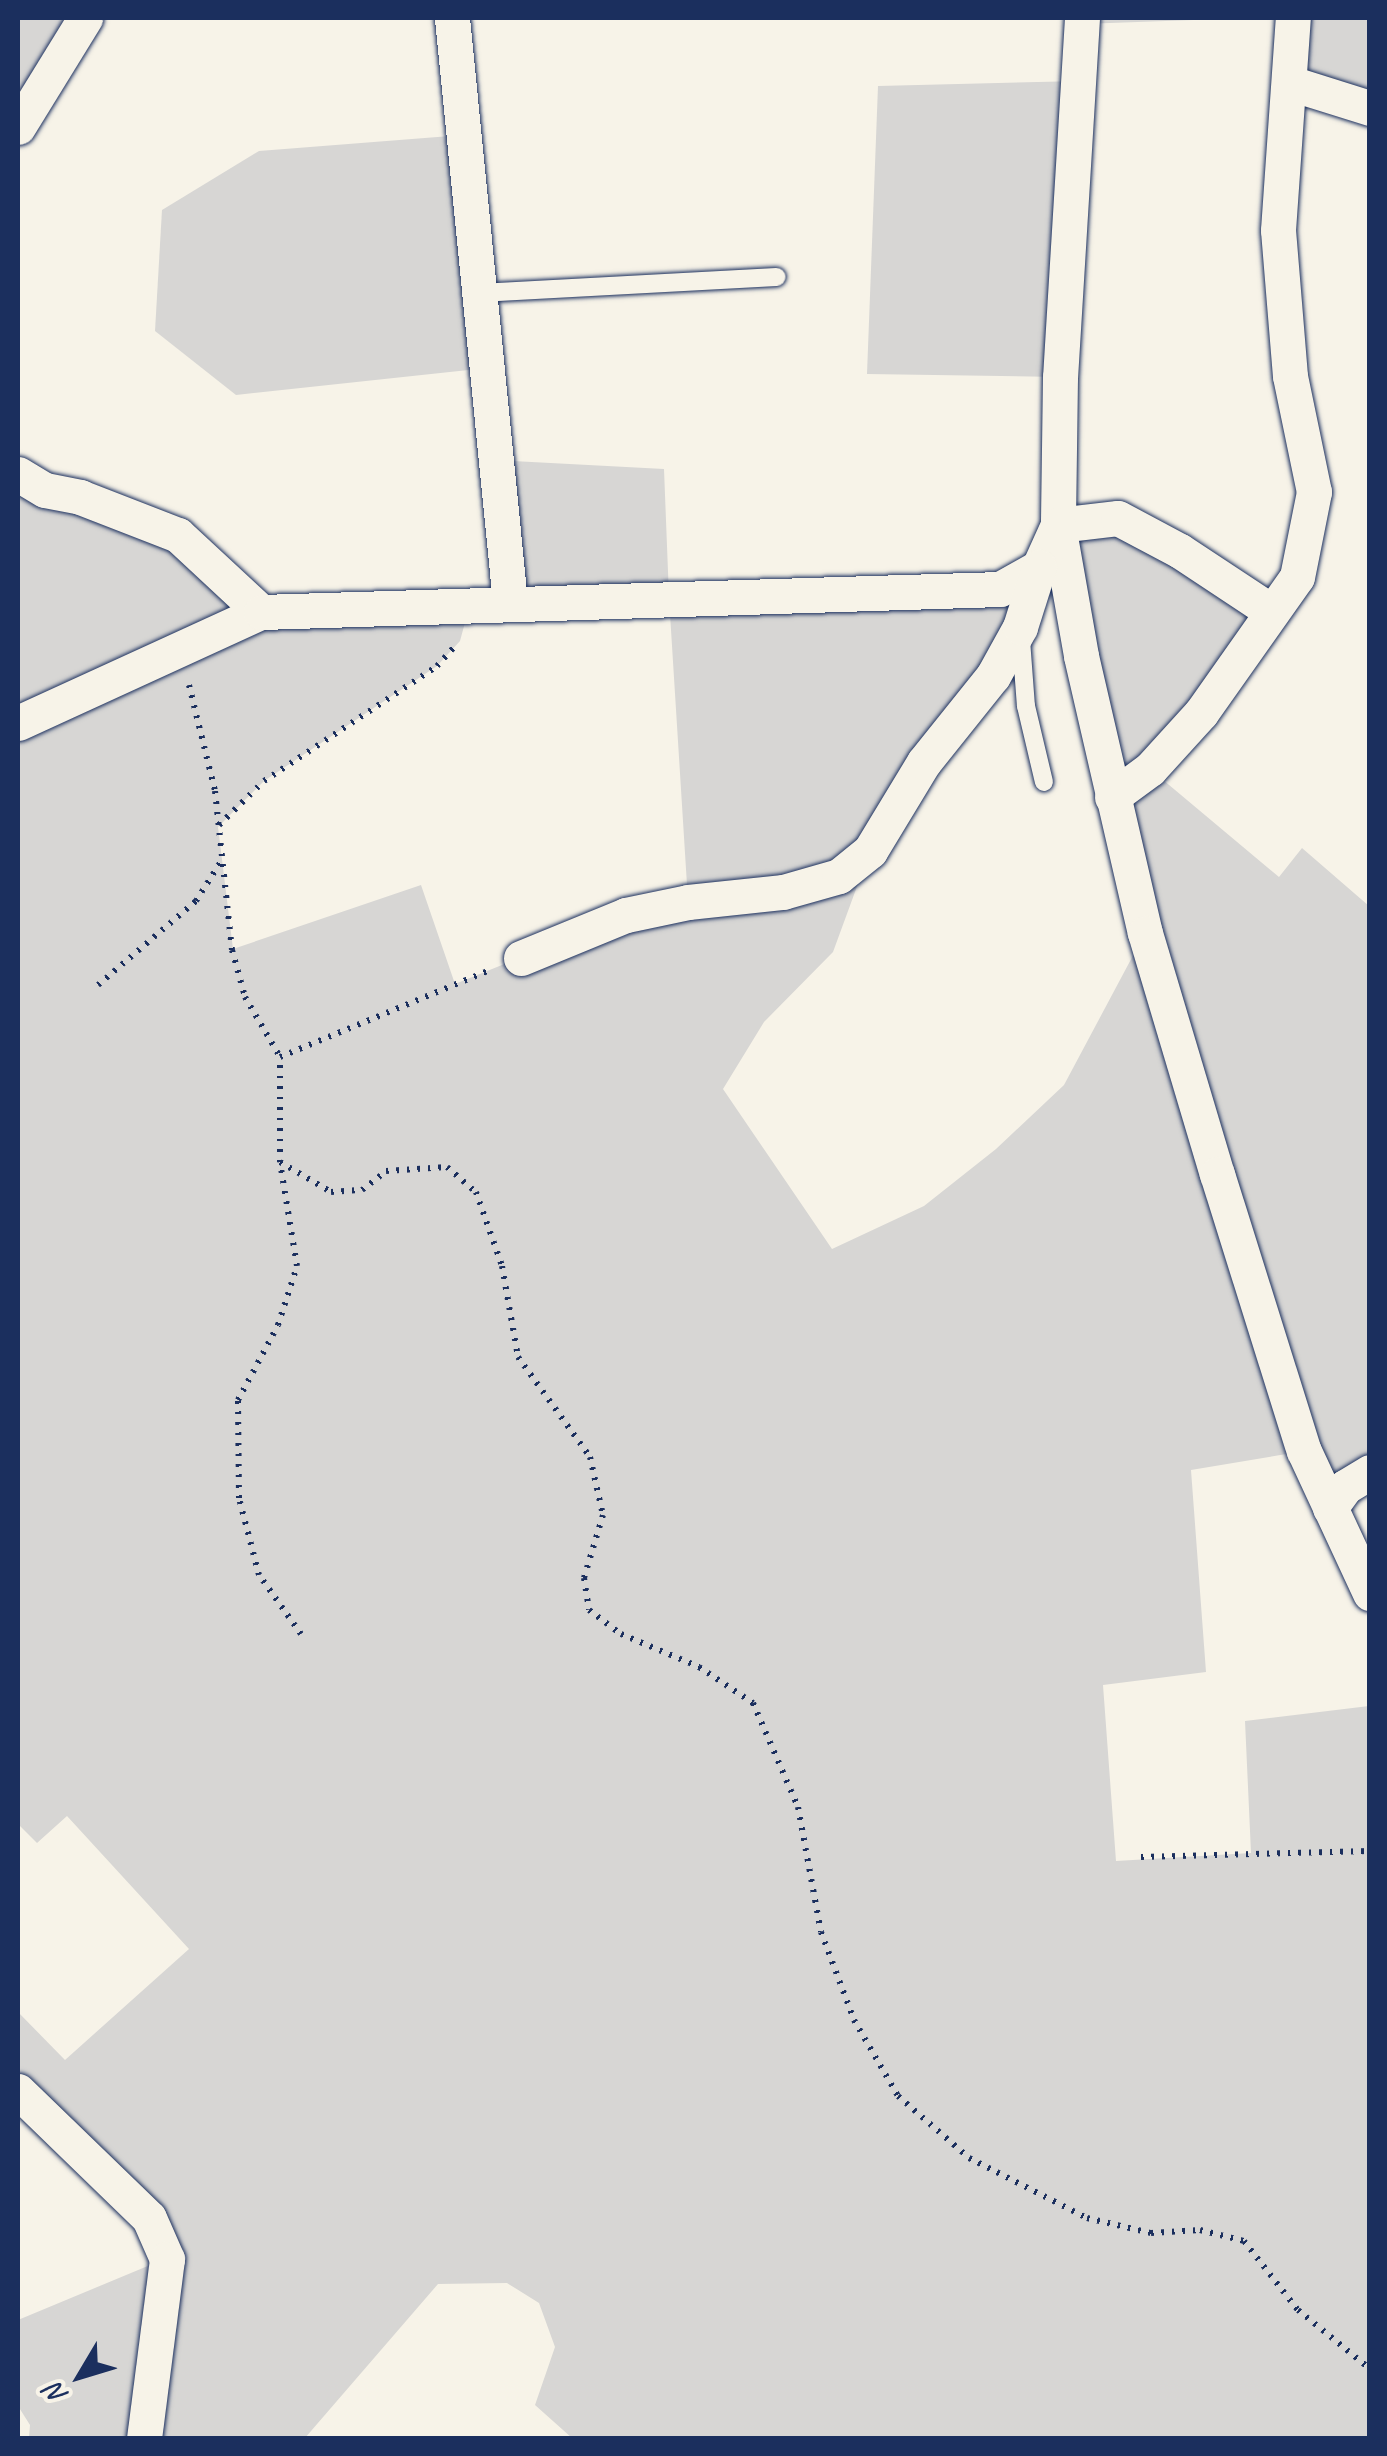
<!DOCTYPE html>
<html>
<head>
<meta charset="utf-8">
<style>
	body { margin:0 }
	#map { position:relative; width:1387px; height:2456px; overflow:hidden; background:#f7f3e8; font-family:Caveat,sans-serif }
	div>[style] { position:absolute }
	.green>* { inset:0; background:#d7d6d4 }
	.path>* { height:6px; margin-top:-3px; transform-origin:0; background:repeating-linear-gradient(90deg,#1b2f5e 0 2.5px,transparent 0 10.5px) }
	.roads { filter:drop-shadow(0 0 2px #1b2f5e) drop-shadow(0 0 2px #1b2f5e) }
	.lane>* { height:18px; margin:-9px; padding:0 9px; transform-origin:9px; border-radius:9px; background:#f7f3e8 }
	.street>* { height:35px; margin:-17.5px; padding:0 17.5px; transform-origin:17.5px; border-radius:17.5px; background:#f7f3e8 }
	span { translate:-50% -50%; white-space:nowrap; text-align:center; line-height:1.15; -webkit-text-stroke:8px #f7f3e8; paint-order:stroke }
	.frame { position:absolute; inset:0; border:20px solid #1b2f5e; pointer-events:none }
	.north { position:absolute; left:30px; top:2326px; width:100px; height:100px; -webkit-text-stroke:8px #f7f3e8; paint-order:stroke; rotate:232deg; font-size:28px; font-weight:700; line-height:40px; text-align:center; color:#1b2f5e }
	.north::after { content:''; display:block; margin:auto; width:35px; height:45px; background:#1b2f5e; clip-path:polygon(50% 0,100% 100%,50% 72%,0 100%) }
</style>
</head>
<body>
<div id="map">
	<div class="green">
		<div style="clip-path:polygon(18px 18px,85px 18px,18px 127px)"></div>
		<div style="clip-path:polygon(1082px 18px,1249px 18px,1082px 24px)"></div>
		<div style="clip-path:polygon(1293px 18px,1369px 18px,1369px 108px,1290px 83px)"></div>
		<div style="clip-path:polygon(1081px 81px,1060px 377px,867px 374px,878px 86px)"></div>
		<div style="clip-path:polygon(463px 135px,487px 368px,236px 395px,155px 331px,162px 210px,259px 151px)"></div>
		<div style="clip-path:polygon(496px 460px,664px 469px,669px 597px,1000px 589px,1039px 567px,870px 851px,833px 952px,764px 1022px,723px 1089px,832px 1249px,924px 1206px,996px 1149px,1064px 1085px,1145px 933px,1058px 525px,1084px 519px,1272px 612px,1150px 769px,1279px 877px,1302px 848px,1369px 906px,1369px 1472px,1345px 1487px,1304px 1451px,1191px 1470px,1206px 1672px,1103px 1685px,1116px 1861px,1251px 1853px,1245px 1721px,1369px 1706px,1369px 2438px,572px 2438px,535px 2405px,555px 2347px,539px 2303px,507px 2283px,438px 2284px,305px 2438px,29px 2438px,30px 2425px,18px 2406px,18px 2320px,167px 2258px,18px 2091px,18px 2012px,65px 2060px,189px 1949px,67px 1816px,37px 1843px,18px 1824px,18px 474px,130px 515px,261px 612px,470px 604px,460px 641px,437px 666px,264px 781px,218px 827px,233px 949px,421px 885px,455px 984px,626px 915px,688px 901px,669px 598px,510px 602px)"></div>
	</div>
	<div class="path">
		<div style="left:189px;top:685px;width:109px;rotate:76.2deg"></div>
		<div style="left:215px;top:791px;width:160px;rotate:83.9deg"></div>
		<div style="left:232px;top:950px;width:49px;rotate:74.5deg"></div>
		<div style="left:245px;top:997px;width:69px;rotate:59.7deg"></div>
		<div style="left:219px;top:825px;width:63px;rotate:-44.4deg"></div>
		<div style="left:264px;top:781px;width:208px;rotate:-33.6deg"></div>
		<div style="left:437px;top:666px;width:31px;rotate:-48deg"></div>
		<div style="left:98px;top:985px;width:129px;rotate:-40.6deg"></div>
		<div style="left:196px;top:901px;width:45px;rotate:-57.7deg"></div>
		<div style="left:280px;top:1162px;width:59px;rotate:30.5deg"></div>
		<div style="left:331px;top:1192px;width:31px;rotate:-4deg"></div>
		<div style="left:362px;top:1190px;width:31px;rotate:-38deg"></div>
		<div style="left:386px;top:1171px;width:61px;rotate:-3.8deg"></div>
		<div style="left:447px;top:1167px;width:38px;rotate:41deg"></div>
		<div style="left:476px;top:1192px;width:78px;rotate:70.6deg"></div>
		<div style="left:502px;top:1266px;width:92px;rotate:80deg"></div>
		<div style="left:518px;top:1357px;width:123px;rotate:54.2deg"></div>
		<div style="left:590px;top:1457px;width:59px;rotate:77.4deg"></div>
		<div style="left:603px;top:1515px;width:66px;rotate:106.8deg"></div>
		<div style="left:584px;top:1578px;width:32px;rotate:81deg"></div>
		<div style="left:589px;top:1610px;width:40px;rotate:37deg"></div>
		<div style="left:621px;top:1634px;width:85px;rotate:22.9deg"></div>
		<div style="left:699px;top:1667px;width:65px;rotate:33.7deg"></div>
		<div style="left:753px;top:1703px;width:113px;rotate:66.6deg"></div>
		<div style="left:798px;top:1807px;width:127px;rotate:79.6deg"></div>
		<div style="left:821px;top:1932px;width:94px;rotate:69.4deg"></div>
		<div style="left:854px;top:2020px;width:88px;rotate:59.9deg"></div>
		<div style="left:898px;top:2096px;width:94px;rotate:41.1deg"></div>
		<div style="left:969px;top:2158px;width:132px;rotate:27deg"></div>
		<div style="left:1087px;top:2218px;width:66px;rotate:13.2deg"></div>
		<div style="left:1151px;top:2233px;width:49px;rotate:-3.5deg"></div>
		<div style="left:1200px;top:2230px;width:45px;rotate:14deg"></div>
		<div style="left:1244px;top:2241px;width:88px;rotate:52deg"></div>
		<div style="left:1298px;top:2310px;width:93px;rotate:39.3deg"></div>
		<div style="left:301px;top:1634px;width:72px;rotate:-125.4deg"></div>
		<div style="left:259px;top:1575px;width:80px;rotate:-104.6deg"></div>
		<div style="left:239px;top:1498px;width:98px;rotate:-90.6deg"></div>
		<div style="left:238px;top:1400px;width:85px;rotate:-61.9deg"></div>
		<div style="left:278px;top:1325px;width:62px;rotate:-72.1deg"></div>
		<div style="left:297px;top:1266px;width:105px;rotate:-99.3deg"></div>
		<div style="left:280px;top:1162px;width:105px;rotate:-90deg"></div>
		<div style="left:280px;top:1057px;width:230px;rotate:-22.5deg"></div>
		<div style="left:1141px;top:1857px;width:229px;rotate:-1.5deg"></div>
	</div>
	<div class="roads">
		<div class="lane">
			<div style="left:479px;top:293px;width:298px;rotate:-3.1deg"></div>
			<div style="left:1021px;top:640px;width:66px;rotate:85.7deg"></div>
			<div style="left:1026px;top:706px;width:78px;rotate:76.7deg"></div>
		</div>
		<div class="street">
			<div style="left:452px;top:18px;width:587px;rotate:84.33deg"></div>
			<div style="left:1082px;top:18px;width:360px;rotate:93.5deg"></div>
			<div style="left:1060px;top:377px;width:148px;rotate:90.8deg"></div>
			<div style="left:1058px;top:525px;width:133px;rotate:80deg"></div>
			<div style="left:1081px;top:656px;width:284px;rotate:77deg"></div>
			<div style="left:1145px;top:933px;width:252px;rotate:73.4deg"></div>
			<div style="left:1217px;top:1174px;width:290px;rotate:72.6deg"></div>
			<div style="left:1304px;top:1451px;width:157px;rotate:65.1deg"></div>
			<div style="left:1290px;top:83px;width:84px;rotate:17.4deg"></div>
			<div style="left:18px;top:127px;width:128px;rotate:-58.4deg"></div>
			<div style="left:18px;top:474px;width:31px;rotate:31deg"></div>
			<div style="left:45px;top:490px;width:36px;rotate:11deg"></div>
			<div style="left:80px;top:497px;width:105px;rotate:21.2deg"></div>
			<div style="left:178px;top:535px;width:113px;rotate:42.9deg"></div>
			<div style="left:1058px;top:525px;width:60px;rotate:-6.7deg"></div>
			<div style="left:1118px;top:518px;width:70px;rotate:28deg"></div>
			<div style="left:1180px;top:551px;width:110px;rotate:33.5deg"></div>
			<div style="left:18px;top:723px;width:267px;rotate:-24.6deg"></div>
			<div style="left:261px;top:612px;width:739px;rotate:-1.78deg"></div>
			<div style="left:1000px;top:589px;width:45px;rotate:-29.4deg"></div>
			<div style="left:1039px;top:567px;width:46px;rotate:-65.7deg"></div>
			<div style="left:1112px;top:797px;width:47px;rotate:-36.4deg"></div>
			<div style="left:1150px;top:769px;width:76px;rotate:-47.7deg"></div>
			<div style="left:1201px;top:713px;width:166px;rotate:-54.8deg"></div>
			<div style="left:1297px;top:577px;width:87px;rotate:-78.7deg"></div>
			<div style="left:1314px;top:492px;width:118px;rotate:-101.7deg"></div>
			<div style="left:1290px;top:376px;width:146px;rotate:-94.7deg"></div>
			<div style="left:1278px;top:230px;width:213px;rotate:-86deg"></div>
			<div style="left:521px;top:958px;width:113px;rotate:-22.3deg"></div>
			<div style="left:626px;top:915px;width:63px;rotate:-11.8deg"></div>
			<div style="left:688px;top:902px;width:96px;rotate:-6deg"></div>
			<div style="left:783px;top:892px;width:58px;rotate:-15.9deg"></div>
			<div style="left:839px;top:876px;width:40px;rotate:-39deg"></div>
			<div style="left:870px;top:851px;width:104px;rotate:-58.8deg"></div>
			<div style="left:924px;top:762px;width:110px;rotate:-51.3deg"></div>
			<div style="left:993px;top:676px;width:56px;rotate:-61.1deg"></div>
			<div style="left:1020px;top:627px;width:63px;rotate:-72.4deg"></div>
			<div style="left:1330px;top:1508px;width:26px;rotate:-54deg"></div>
			<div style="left:1345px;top:1487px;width:29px;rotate:-31deg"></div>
			<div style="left:18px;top:2091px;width:182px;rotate:44.1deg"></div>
			<div style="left:149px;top:2218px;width:45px;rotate:66.3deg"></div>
			<div style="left:167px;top:2259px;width:180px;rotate:97.3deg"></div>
		</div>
	</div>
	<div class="frame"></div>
	<div class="north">N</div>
</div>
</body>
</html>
